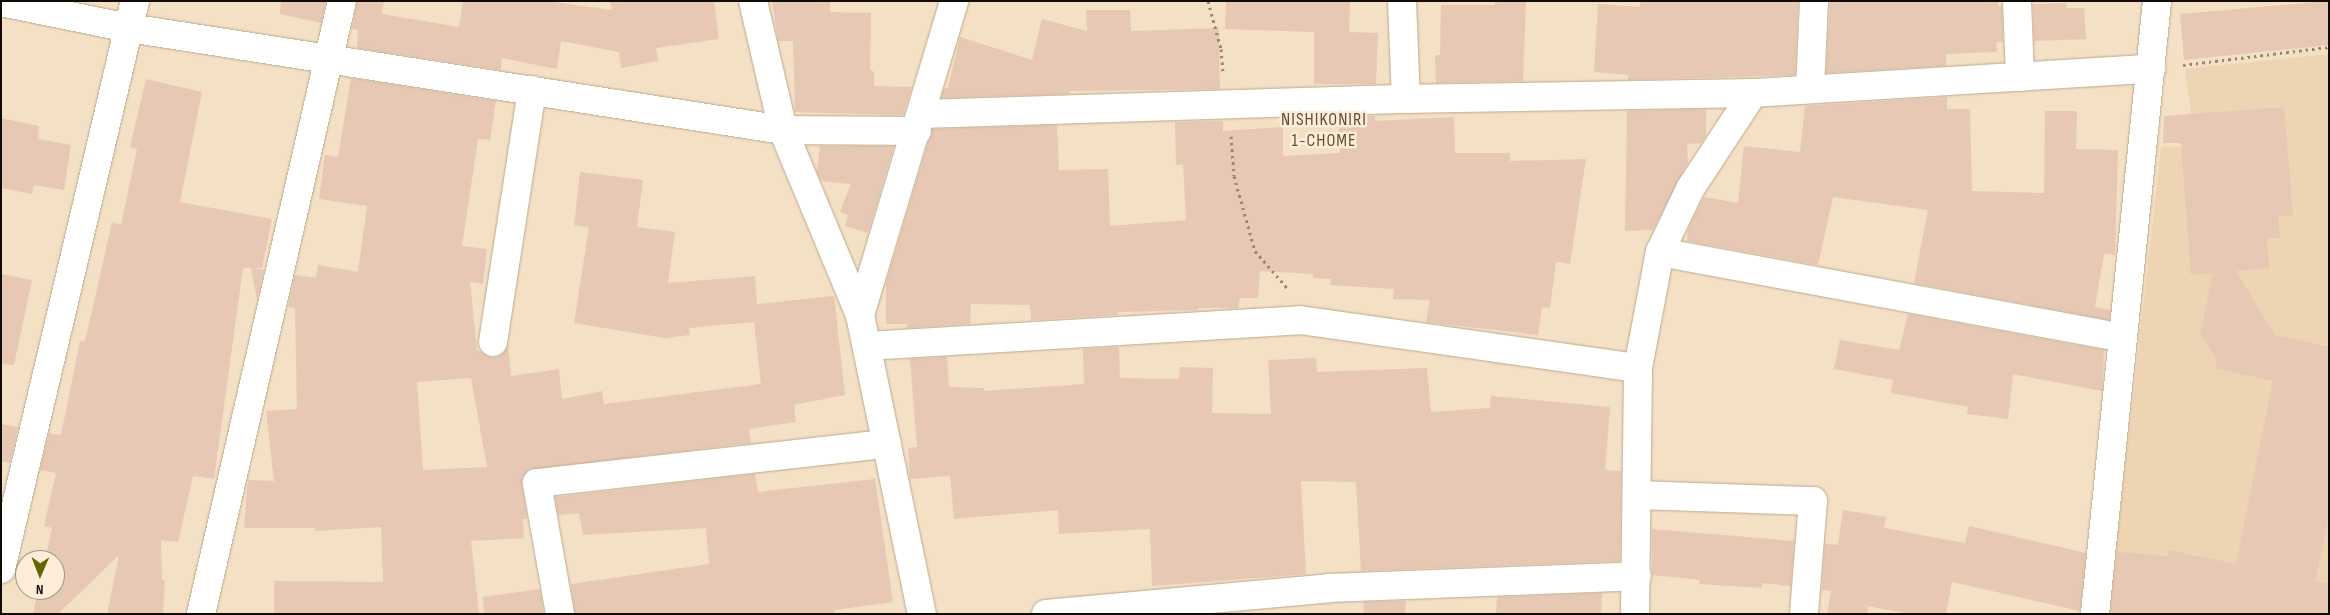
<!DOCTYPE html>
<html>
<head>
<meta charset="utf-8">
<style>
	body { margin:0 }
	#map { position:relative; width:2330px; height:615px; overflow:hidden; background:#f4e0c4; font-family:"Sofia Sans Condensed",sans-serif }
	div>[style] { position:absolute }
	.built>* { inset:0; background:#edd4b2 }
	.building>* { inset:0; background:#e6c8b5 }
	.path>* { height:3px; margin-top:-1.5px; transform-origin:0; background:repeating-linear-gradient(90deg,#968774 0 2.5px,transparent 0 6.5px) }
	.roads { filter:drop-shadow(0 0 1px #bca98e) drop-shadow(0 0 1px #bca98e) }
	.minor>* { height:28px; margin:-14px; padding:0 14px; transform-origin:14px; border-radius:14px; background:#fff }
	span { translate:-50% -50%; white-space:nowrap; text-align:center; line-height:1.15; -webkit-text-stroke:5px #feedd8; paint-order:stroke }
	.neighbourhood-label { font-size:18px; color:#5f4e37; letter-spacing:1px }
	.frame { position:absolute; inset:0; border:2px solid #120b04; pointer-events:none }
	.north { position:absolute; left:15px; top:550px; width:50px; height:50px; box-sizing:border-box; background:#feedd8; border:1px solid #a09383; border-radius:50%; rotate:181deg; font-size:14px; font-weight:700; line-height:20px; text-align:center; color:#120b04 }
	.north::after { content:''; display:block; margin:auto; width:18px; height:22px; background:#626601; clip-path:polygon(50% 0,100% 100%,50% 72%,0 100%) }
</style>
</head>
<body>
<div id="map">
	<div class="built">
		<div style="clip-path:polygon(2329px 54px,2329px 614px,2109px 614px,2161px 147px,2188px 146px,2191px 113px,2185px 69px)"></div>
	</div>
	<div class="building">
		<div style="clip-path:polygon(281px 1px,326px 1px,321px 23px,280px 14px)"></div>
		<div style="clip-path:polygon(357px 1px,384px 1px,382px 14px,459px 27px,463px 1px,546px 1px,612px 10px,610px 1px,714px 1px,719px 39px,656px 48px,658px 61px,621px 68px,619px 52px,561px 41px,557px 69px,502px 58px,501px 70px,357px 48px,358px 30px,352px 29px)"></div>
		<div style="clip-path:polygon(772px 1px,830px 1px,830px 12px,871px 13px,870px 69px,874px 72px,874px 86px,912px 87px,903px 115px,795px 112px,793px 41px,778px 41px)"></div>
		<div style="clip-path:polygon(1226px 1px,1350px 1px,1349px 32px,1378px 33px,1376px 84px,1314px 84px,1314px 32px,1225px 29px)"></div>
		<div style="clip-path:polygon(1495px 1px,1526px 1px,1523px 81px,1436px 83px,1435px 55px,1440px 55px,1441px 5px,1495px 5px)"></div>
		<div style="clip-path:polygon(1640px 1px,1798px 1px,1795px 75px,1628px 80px,1628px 75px,1594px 72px,1598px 4px,1640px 7px)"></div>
		<div style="clip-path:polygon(1830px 1px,1998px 1px,1998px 6px,2002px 6px,2003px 42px,1996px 42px,1997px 52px,1946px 54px,1946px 66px,1826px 73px)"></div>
		<div style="clip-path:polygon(2329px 1px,2329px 45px,2184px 60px,2180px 14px)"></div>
		<div style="clip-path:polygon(2066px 3px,2067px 8px,2084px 8px,2086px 39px,2034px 41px,2033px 4px)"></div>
		<div style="clip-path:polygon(1086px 10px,1130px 10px,1131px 31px,1219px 28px,1220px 89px,1070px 91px,1069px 94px,941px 98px,944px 88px,948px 88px,960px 37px,1032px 60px,1042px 19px,1087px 31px)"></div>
		<div style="clip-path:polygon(evenodd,351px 78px,496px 101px,490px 140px,478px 139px,462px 246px,487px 249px,483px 284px,470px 282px,477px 350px,490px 357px,498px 357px,508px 346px,511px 376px,559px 369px,562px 399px,602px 391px,604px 404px,761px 384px,754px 322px,689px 328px,690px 335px,665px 338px,574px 323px,589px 227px,574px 225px,580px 172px,643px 180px,637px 227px,675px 232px,668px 283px,755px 276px,757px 304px,834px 296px,845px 395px,794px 405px,796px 422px,749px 429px,751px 443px,528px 470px,522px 485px,527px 519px,523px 519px,524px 538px,471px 541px,479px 614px,274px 614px,274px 581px,383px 582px,381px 527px,315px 531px,315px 528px,244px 528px,248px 480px,274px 481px,266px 411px,297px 409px,295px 308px,288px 307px,295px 275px,316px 278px,318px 265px,358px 272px,367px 206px,319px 199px,325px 155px,338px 157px,351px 78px,471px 378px,487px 467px,423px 470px,417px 382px,471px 378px)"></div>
		<div style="clip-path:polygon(146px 79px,202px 92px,180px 202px,272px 219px,262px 268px,252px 268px,264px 270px,257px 300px,251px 268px,243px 268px,214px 479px,193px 476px,178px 542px,161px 540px,162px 580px,165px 580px,163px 614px,107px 614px,119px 555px,58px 614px,33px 614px,38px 590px,55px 590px,55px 560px,45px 560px,52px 528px,44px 526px,56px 473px,40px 470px,49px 433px,61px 435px,62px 430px,80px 341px,84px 342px,87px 333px,112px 222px,121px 225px,137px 149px,130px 147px)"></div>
		<div style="clip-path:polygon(1947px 97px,1947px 109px,1970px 109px,1972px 191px,2044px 193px,2045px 111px,2077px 111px,2076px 149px,2118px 150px,2115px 255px,2104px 254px,2095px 307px,2110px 310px,2109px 320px,1914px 283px,1928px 210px,1833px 197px,1818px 265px,1687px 241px,1688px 229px,1704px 197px,1738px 203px,1744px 146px,1800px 152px,1805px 106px)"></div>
		<div style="clip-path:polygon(2284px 107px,2293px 215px,2278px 216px,2280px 238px,2267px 238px,2269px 268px,2236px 271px,2275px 335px,2329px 347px,2329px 517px,2315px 581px,2329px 584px,2329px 614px,2111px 614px,2117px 552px,2168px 556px,2169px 550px,2236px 564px,2273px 381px,2215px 368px,2217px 358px,2200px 335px,2213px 273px,2191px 275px,2181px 143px,2163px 143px,2164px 116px)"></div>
		<div style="clip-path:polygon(1706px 109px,1706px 136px,1701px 143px,1687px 144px,1688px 163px,1653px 230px,1625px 231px,1627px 111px)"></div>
		<div style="clip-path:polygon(1375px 116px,1375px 121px,1454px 117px,1455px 153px,1510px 153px,1510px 161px,1586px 159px,1570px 264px,1556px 262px,1550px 308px,1542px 307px,1538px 335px,1426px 322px,1430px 300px,1393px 299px,1394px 289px,1330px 285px,1331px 279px,1313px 278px,1313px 274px,1260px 271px,1258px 298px,1240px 298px,1238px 308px,1198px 308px,1198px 310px,1118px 312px,1118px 315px,1031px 320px,1030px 305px,971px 304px,970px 324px,907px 328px,907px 324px,886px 324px,886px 283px,932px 129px,1057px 125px,1059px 170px,1108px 169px,1110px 226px,1186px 220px,1183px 164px,1176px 165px,1175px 122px,1223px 121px,1223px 131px,1283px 127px,1283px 156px,1340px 153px,1338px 117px)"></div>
		<div style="clip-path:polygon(1px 118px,39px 126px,38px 139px,71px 145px,64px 190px,34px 185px,32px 194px,1px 188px)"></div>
		<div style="clip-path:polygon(820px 146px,894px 146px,868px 233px,845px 226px,848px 215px,840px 212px,851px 184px,821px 181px,817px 172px)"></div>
		<div style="clip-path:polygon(1px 274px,32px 280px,14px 365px,1px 364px)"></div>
		<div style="clip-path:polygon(1908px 314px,2104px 350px,2102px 391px,2013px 374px,2008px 419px,1967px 414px,1968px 407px,1891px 393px,1893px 380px,1834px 369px,1840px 340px,1899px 350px)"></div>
		<div style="clip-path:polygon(1119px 347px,1120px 378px,1179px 379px,1180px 367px,1213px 368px,1212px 413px,1271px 414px,1268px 360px,1316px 358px,1317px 372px,1427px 368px,1431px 412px,1490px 408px,1491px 396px,1610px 407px,1605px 470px,1621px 471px,1620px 561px,1361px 571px,1356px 482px,1301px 481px,1306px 574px,1152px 586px,1150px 529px,1059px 534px,1058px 510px,954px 519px,950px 476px,910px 479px,908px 448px,917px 447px,910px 359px,947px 357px,949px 387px,984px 388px,984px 391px,1084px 384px,1083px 349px)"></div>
		<div style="clip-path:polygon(1px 424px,18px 427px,10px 463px,1px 462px)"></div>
		<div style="clip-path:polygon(755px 474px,758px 492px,875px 479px,893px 602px,834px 610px,835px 614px,575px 614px,571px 584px,709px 564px,706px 528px,583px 535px,579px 513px,558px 515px,555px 497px)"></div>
		<div style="clip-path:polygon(1843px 510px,1886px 517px,1884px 528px,1965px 543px,1969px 526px,2086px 553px,2080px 611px,1952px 582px,1946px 614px,1909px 614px,1868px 606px,1867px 614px,1827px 614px,1831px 591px,1822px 590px,1825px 544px,1838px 545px)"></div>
		<div style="clip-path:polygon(1652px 529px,1794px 541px,1791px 586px,1762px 583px,1762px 588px,1699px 584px,1700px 580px,1652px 575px)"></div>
		<div style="clip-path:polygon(540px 589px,544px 614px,484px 614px,483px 597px)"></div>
		<div style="clip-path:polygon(1602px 593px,1601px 614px,1496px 614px,1497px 597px)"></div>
		<div style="clip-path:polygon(1406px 601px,1405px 614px,1364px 614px,1363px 602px)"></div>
	</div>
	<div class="path">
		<div style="left:1208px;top:1px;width:50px;rotate:74.8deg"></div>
		<div style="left:1221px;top:49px;width:24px;rotate:85deg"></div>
		<div style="left:2183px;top:65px;width:147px;rotate:-7deg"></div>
		<div style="left:1231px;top:136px;width:40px;rotate:85.7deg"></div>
		<div style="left:1234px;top:176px;width:78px;rotate:74.4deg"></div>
		<div style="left:1255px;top:251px;width:50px;rotate:49deg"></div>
	</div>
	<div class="roads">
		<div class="minor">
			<div style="left:753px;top:1px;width:132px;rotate:76.9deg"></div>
			<div style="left:783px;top:130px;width:200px;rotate:67.4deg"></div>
			<div style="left:860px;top:315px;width:305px;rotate:78.3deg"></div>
			<div style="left:1402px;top:1px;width:98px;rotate:87.7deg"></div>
			<div style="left:2017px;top:1px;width:76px;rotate:87.7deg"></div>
			<div style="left:1px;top:2px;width:131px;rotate:11.5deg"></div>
			<div style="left:129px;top:28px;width:662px;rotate:8.86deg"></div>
			<div style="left:783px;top:130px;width:134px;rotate:0.4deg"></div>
			<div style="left:1810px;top:89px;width:88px;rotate:-87.4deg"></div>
			<div style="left:922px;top:114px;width:484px;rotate:-1.8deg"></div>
			<div style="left:1406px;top:99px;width:347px;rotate:-1deg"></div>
			<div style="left:1753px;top:93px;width:399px;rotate:-3.5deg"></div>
			<div style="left:1660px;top:252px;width:470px;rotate:10.5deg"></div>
			<div style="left:860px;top:315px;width:328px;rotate:-73.3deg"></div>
			<div style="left:493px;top:342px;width:255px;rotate:-81.2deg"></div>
			<div style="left:867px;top:346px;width:434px;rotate:-3.4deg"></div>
			<div style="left:1300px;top:320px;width:341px;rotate:8.1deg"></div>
			<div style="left:1637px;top:495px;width:176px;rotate:2deg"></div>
			<div style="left:1813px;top:501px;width:113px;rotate:94.6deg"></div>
			<div style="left:1px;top:569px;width:584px;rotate:-76.73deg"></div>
			<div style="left:201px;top:614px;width:629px;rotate:-77.05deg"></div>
			<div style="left:560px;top:614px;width:133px;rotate:-100deg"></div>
			<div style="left:537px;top:483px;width:352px;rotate:-6.4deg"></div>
			<div style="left:1046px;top:614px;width:284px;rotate:-5.2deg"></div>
			<div style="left:1329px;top:588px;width:308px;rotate:-2.2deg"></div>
			<div style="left:1635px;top:614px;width:246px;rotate:-89.3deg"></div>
			<div style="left:1638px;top:368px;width:118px;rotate:-79.3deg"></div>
			<div style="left:1660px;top:252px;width:70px;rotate:-64.5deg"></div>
			<div style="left:1690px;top:189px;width:115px;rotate:-56.7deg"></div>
			<div style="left:2095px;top:614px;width:616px;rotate:-84.22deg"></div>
		</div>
	</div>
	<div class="neighbourhood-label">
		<span style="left:1324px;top:131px">NISHIKONIRI<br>1-CHOME</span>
	</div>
	<div class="frame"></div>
	<div class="north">N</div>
</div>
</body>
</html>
